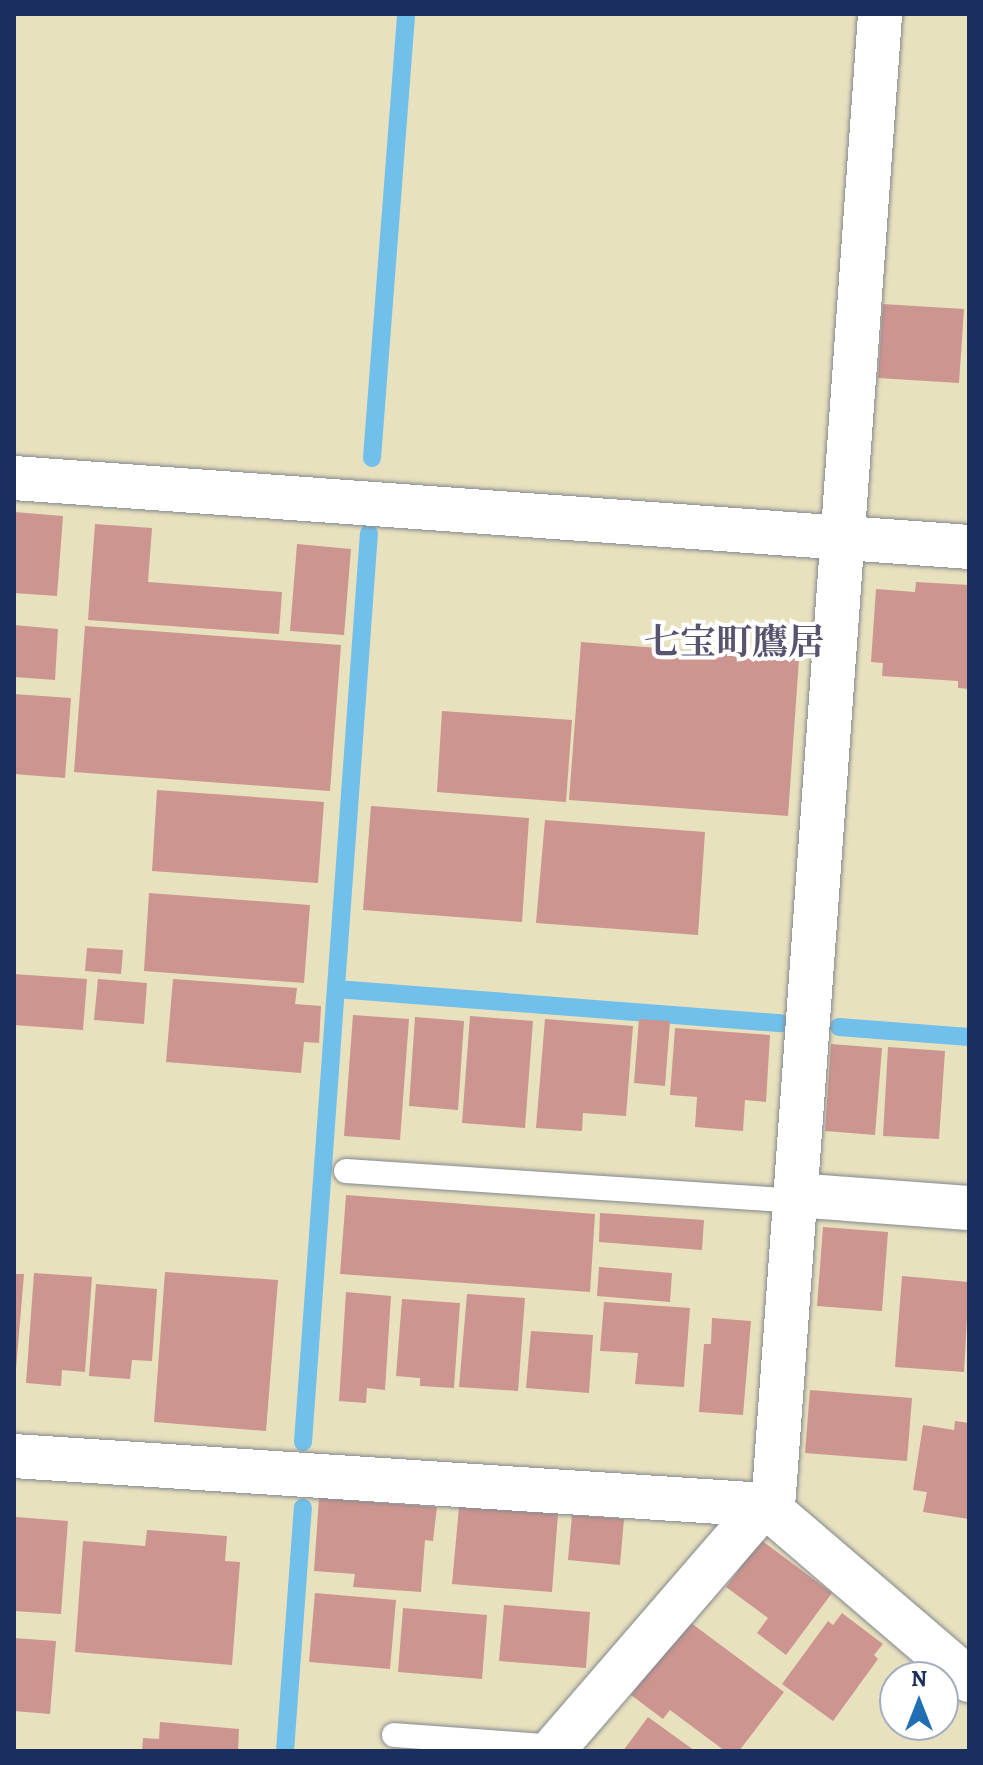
<!DOCTYPE html>
<html>
<head>
<meta charset="utf-8">
<style>
	body { margin:0 }
	#map { position:relative; width:983px; height:1765px; overflow:hidden; background:#e8e1be; font-family:Alegreya,"Noto Serif JP",serif }
	div>[style] { position:absolute }
	.stream>* { height:18px; margin:-9px; padding:0 9px; transform-origin:9px; border-radius:9px; background:#71bfeb }
	.building>* { inset:0; background:#cd958f }
	.roads { filter:drop-shadow(0 0 2px #82888e) drop-shadow(0 0 2px #82888e) }
	.service>* { height:24px; margin:-12px; padding:0 12px; transform-origin:12px; border-radius:12px; background:#fff }
	.minor>* { height:44px; margin:-22px; padding:0 22px; transform-origin:22px; border-radius:22px; background:#fff }
	span { translate:-50% -50%; white-space:nowrap; text-align:center; line-height:1.15; -webkit-text-stroke:8px #fff; paint-order:stroke }
	.quarter-label { font-size:36px; color:#59536f; font-weight:700 }
	.frame { position:absolute; inset:0; border:16px solid #1b2f5e; pointer-events:none }
	.north { position:absolute; left:879px; top:1661px; width:80px; height:80px; box-sizing:border-box; background:#fff; border:2px solid #a4acbf; border-radius:50%; rotate:0deg; font-size:22px; font-weight:700; line-height:32px; text-align:center; color:#1b2f5e }
	.north::after { content:''; display:block; margin:auto; width:28px; height:36px; background:#1f6fb2; clip-path:polygon(50% 0,100% 100%,50% 72%,0 100%) }
</style>
</head>
<body>
<div id="map">
	<div class="stream">
		<div style="left:372px;top:458px;width:445px;rotate:-85.6deg"></div>
		<div style="left:336px;top:989px;width:446px;rotate:4.4deg"></div>
		<div style="left:839px;top:1027px;width:130px;rotate:4.4deg"></div>
		<div style="left:303px;top:1442px;width:911px;rotate:-85.85deg"></div>
		<div style="left:285px;top:1751px;width:244px;rotate:-85.8deg"></div>
	</div>
	<div class="building">
		<div style="clip-path:polygon(883px 304px,964px 309px,959px 383px,878px 378px)"></div>
		<div style="clip-path:polygon(14px 512px,63px 516px,57px 596px,14px 593px)"></div>
		<div style="clip-path:polygon(95px 524px,152px 528px,148px 582px,282px 592px,279px 634px,88px 620px)"></div>
		<div style="clip-path:polygon(297px 544px,351px 549px,344px 635px,290px 631px)"></div>
		<div style="clip-path:polygon(916px 582px,969px 585px,969px 689px,958px 688px,958px 681px,882px 676px,883px 663px,871px 662px,876px 589px,915px 592px)"></div>
		<div style="clip-path:polygon(14px 625px,58px 629px,55px 680px,14px 677px)"></div>
		<div style="clip-path:polygon(85px 626px,341px 645px,330px 791px,74px 772px)"></div>
		<div style="clip-path:polygon(581px 642px,799px 659px,788px 816px,569px 800px)"></div>
		<div style="clip-path:polygon(14px 694px,71px 698px,65px 778px,14px 774px)"></div>
		<div style="clip-path:polygon(442px 711px,572px 720px,566px 802px,437px 792px)"></div>
		<div style="clip-path:polygon(157px 790px,324px 802px,318px 883px,152px 871px)"></div>
		<div style="clip-path:polygon(371px 806px,529px 818px,522px 922px,363px 910px)"></div>
		<div style="clip-path:polygon(545px 820px,705px 832px,698px 935px,536px 923px)"></div>
		<div style="clip-path:polygon(149px 893px,310px 905px,304px 983px,144px 971px)"></div>
		<div style="clip-path:polygon(87px 948px,123px 950px,121px 974px,85px 971px)"></div>
		<div style="clip-path:polygon(14px 974px,87px 979px,83px 1030px,14px 1025px)"></div>
		<div style="clip-path:polygon(98px 979px,147px 983px,144px 1024px,94px 1020px)"></div>
		<div style="clip-path:polygon(173px 979px,297px 988px,295px 1004px,321px 1006px,319px 1043px,304px 1042px,301px 1073px,166px 1062px)"></div>
		<div style="clip-path:polygon(353px 1015px,409px 1019px,400px 1140px,344px 1136px)"></div>
		<div style="clip-path:polygon(470px 1016px,533px 1021px,525px 1128px,462px 1123px)"></div>
		<div style="clip-path:polygon(415px 1017px,464px 1021px,458px 1110px,409px 1106px)"></div>
		<div style="clip-path:polygon(545px 1019px,633px 1026px,626px 1116px,583px 1113px,582px 1131px,536px 1128px)"></div>
		<div style="clip-path:polygon(639px 1019px,670px 1021px,665px 1086px,634px 1083px)"></div>
		<div style="clip-path:polygon(675px 1028px,770px 1035px,766px 1102px,745px 1100px,743px 1131px,695px 1127px,697px 1097px,670px 1095px)"></div>
		<div style="clip-path:polygon(831px 1044px,882px 1048px,875px 1135px,825px 1131px)"></div>
		<div style="clip-path:polygon(888px 1047px,945px 1051px,939px 1139px,883px 1136px)"></div>
		<div style="clip-path:polygon(346px 1195px,595px 1214px,590px 1292px,340px 1274px)"></div>
		<div style="clip-path:polygon(600px 1213px,704px 1220px,702px 1250px,599px 1242px)"></div>
		<div style="clip-path:polygon(823px 1227px,888px 1232px,882px 1311px,817px 1306px)"></div>
		<div style="clip-path:polygon(599px 1267px,672px 1273px,670px 1302px,597px 1296px)"></div>
		<div style="clip-path:polygon(165px 1272px,278px 1280px,266px 1431px,154px 1422px)"></div>
		<div style="clip-path:polygon(34px 1273px,92px 1277px,85px 1372px,62px 1370px,61px 1386px,26px 1383px)"></div>
		<div style="clip-path:polygon(14px 1274px,24px 1274px,16px 1369px,14px 1369px)"></div>
		<div style="clip-path:polygon(902px 1276px,969px 1282px,964px 1372px,895px 1367px)"></div>
		<div style="clip-path:polygon(96px 1284px,157px 1289px,152px 1361px,132px 1360px,130px 1379px,89px 1376px)"></div>
		<div style="clip-path:polygon(346px 1292px,391px 1296px,385px 1390px,367px 1388px,366px 1403px,339px 1401px)"></div>
		<div style="clip-path:polygon(467px 1294px,525px 1298px,518px 1391px,459px 1387px)"></div>
		<div style="clip-path:polygon(402px 1299px,460px 1303px,454px 1388px,420px 1386px,420px 1378px,396px 1376px)"></div>
		<div style="clip-path:polygon(604px 1302px,690px 1308px,684px 1387px,635px 1384px,638px 1353px,600px 1351px)"></div>
		<div style="clip-path:polygon(712px 1318px,751px 1321px,743px 1415px,699px 1412px,704px 1344px,711px 1344px)"></div>
		<div style="clip-path:polygon(531px 1331px,593px 1335px,589px 1393px,526px 1388px)"></div>
		<div style="clip-path:polygon(810px 1390px,912px 1398px,907px 1461px,805px 1453px)"></div>
		<div style="clip-path:polygon(955px 1421px,969px 1423px,969px 1519px,923px 1512px,927px 1492px,913px 1490px,923px 1425px,954px 1430px)"></div>
		<div style="clip-path:polygon(319px 1498px,437px 1507px,433px 1541px,425px 1540px,421px 1592px,353px 1587px,355px 1574px,314px 1571px)"></div>
		<div style="clip-path:polygon(459px 1507px,558px 1514px,552px 1592px,452px 1584px)"></div>
		<div style="clip-path:polygon(572px 1515px,624px 1519px,620px 1565px,568px 1560px)"></div>
		<div style="clip-path:polygon(16px 1517px,68px 1521px,61px 1614px,14px 1611px)"></div>
		<div style="clip-path:polygon(147px 1530px,227px 1536px,225px 1561px,240px 1562px,232px 1665px,75px 1652px,83px 1541px,145px 1546px)"></div>
		<div style="clip-path:polygon(761px 1540px,832px 1593px,786px 1655px,757px 1633px,768px 1618px,726px 1587px)"></div>
		<div style="clip-path:polygon(315px 1593px,396px 1600px,390px 1669px,309px 1662px)"></div>
		<div style="clip-path:polygon(504px 1605px,590px 1612px,586px 1668px,499px 1661px)"></div>
		<div style="clip-path:polygon(403px 1608px,487px 1615px,482px 1679px,398px 1672px)"></div>
		<div style="clip-path:polygon(842px 1613px,883px 1644px,874px 1655px,878px 1659px,833px 1721px,782px 1684px,828px 1621px,833px 1625px)"></div>
		<div style="clip-path:polygon(687px 1620px,784px 1692px,739px 1751px,725px 1751px,670px 1710px,663px 1719px,631px 1695px)"></div>
		<div style="clip-path:polygon(14px 1638px,56px 1641px,50px 1714px,14px 1711px)"></div>
		<div style="clip-path:polygon(648px 1717px,695px 1751px,623px 1751px)"></div>
		<div style="clip-path:polygon(160px 1722px,239px 1729px,238px 1751px,142px 1751px,143px 1738px,159px 1739px)"></div>
	</div>
	<div class="roads">
		<div class="service">
			<div style="left:346px;top:1171px;width:450px;rotate:3.8deg"></div>
			<div style="left:394px;top:1735px;width:162px;rotate:4.2deg"></div>
		</div>
		<div class="minor">
			<div style="left:14px;top:478px;width:957px;rotate:4.13deg"></div>
			<div style="left:795px;top:1195px;width:174px;rotate:4.3deg"></div>
			<div style="left:14px;top:1456px;width:753px;rotate:3.73deg"></div>
			<div style="left:765px;top:1505px;width:269px;rotate:40.6deg"></div>
			<div style="left:552px;top:1751px;width:340px;rotate:-49.2deg"></div>
			<div style="left:774px;top:1494px;width:1484px;rotate:-85.9deg"></div>
		</div>
	</div>
	<div class="quarter-label">
		<span style="left:734px;top:642px">七宝町鷹居</span>
	</div>
	<div class="frame"></div>
	<div class="north">N</div>
</div>
</body>
</html>
